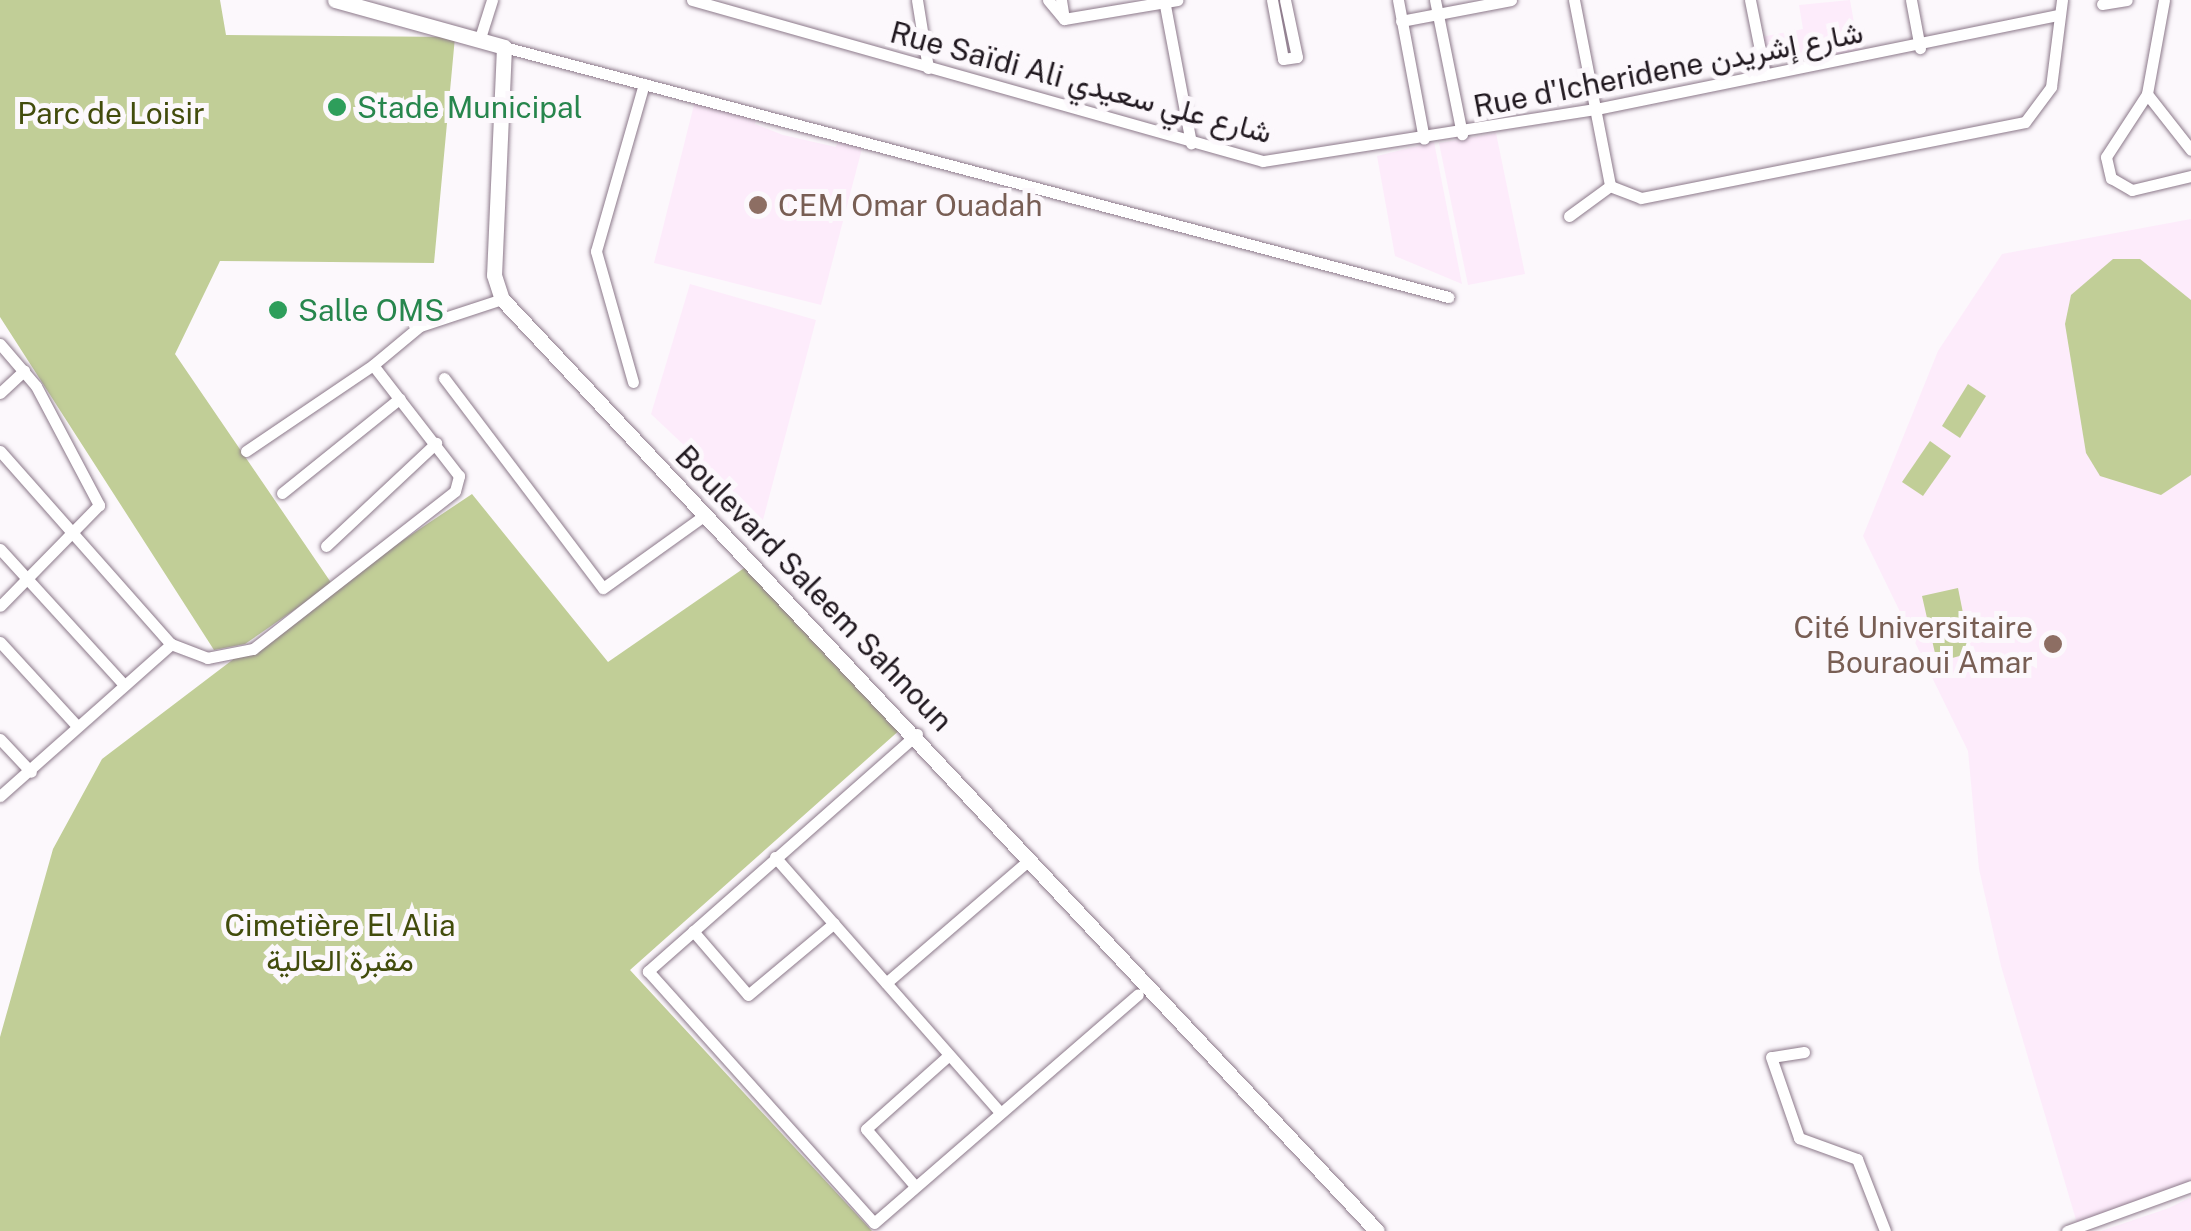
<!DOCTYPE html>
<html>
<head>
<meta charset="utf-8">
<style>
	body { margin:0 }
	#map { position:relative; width:2191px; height:1231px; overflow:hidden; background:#fcf8fc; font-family:"Public Sans",Vazirmatn,sans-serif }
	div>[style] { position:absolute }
	.built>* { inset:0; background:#fdecfb }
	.green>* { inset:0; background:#c1ce97 }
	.roads { filter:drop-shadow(0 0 2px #8c798a) drop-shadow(0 0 2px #8c798a) }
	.street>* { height:11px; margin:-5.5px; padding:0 5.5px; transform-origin:5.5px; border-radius:5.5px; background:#fff }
	.secondary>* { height:15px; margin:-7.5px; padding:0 7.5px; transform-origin:7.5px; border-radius:7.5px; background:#fff }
	.dots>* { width:28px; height:28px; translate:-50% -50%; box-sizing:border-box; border:5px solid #fcf8fc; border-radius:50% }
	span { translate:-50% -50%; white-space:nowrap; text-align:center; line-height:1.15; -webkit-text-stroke:10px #fcf8fc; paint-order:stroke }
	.street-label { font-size:30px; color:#20181f }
	.leisure-label { font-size:30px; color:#27864d }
	.left { translate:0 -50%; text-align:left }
	.park-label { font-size:30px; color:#424c0c }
	.education-label { font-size:30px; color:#785e54 }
	.right { translate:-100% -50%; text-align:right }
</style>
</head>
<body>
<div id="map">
	<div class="built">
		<div style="clip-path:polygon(1850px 0,1859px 51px,1765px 64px,1761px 37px,1803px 29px,1799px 5px)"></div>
		<div style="clip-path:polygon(696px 97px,759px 113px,755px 124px,783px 135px,836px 147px,839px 136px,864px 141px,821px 305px,654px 263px)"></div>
		<div style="clip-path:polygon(1496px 133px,1525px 274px,1468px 285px,1439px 143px)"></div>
		<div style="clip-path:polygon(1434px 142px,1462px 284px,1395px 256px,1377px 156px)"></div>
		<div style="clip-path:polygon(2191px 219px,2191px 1181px,2079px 1230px,2001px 966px,1979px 869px,1968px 751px,1863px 536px,1938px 351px,2002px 254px)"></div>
		<div style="clip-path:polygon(690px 284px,816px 320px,763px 520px,651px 414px)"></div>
		<div style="clip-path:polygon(2191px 1197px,2191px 1231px,2101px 1231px,2169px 1208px)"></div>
	</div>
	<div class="green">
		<div style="clip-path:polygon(0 0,220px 0,226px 35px,455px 37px,434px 263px,220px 261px,175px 354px,332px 584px,245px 644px,214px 650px,0 317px)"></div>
		<div style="clip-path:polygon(2113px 259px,2140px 259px,2191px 300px,2191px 475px,2161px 495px,2100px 476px,2086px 453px,2065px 324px,2071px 295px)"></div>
		<div style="clip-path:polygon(1968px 384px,1986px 396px,1960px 438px,1942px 426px)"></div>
		<div style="clip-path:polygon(1930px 441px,1951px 456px,1923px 496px,1902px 482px)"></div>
		<div style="clip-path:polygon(472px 494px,608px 662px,750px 564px,902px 728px,630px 970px,872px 1231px,0 1231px,0 1037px,53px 849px,102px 759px,294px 613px)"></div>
		<div style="clip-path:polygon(1958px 588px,1971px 653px,1937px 662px,1922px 596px)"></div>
	</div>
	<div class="roads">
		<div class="street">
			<div style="left:692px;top:0;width:593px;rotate:15.75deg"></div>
			<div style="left:1263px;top:161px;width:337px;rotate:-8.9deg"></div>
			<div style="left:1596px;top:109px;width:473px;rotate:-11.5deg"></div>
			<div style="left:917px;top:0;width:69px;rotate:80.8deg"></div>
			<div style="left:1048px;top:0;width:25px;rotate:50deg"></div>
			<div style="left:1064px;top:19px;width:115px;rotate:-9.5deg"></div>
			<div style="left:1061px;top:0;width:19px;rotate:81deg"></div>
			<div style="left:1164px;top:0;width:146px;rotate:79.3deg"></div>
			<div style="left:1272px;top:0;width:60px;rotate:79.4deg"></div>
			<div style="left:1283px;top:59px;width:14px;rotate:-8deg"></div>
			<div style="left:1297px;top:57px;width:58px;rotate:-101.9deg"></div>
			<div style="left:1398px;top:0;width:141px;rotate:79.4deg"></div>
			<div style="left:1435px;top:0;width:137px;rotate:78.6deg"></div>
			<div style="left:1574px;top:0;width:189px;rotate:79deg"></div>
			<div style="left:1750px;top:0;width:76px;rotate:78.7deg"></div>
			<div style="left:1911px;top:0;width:49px;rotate:79.4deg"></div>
			<div style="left:2164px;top:0;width:96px;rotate:100.3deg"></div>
			<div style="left:2147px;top:94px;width:75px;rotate:123.1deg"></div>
			<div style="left:2106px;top:157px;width:22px;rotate:77deg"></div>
			<div style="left:2111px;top:178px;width:24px;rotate:30deg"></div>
			<div style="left:2132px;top:190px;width:61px;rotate:-13.3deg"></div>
			<div style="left:2102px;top:4px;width:25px;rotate:-9deg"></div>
			<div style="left:1401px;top:21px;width:112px;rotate:-10.8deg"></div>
			<div style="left:479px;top:41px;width:43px;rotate:-72.4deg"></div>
			<div style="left:504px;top:47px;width:977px;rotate:14.83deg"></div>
			<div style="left:2147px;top:94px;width:71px;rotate:51.8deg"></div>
			<div style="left:1610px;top:186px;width:33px;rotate:21deg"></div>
			<div style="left:1641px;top:198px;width:391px;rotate:-11.2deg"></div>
			<div style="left:2025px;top:122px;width:44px;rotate:-53.4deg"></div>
			<div style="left:2051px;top:87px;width:88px;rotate:-82.8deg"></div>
			<div style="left:1569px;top:216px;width:51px;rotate:-36.2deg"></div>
			<div style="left:0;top:344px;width:55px;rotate:49.4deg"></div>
			<div style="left:36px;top:386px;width:135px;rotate:62.1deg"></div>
			<div style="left:99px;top:505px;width:141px;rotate:134.4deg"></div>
			<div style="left:444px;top:378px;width:263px;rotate:52.9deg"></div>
			<div style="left:603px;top:588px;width:125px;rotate:-35.6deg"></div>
			<div style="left:633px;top:382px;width:136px;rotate:-105.8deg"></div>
			<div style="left:596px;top:251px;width:174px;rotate:-74deg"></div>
			<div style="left:0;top:393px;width:33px;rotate:-43deg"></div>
			<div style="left:0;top:451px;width:258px;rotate:48.5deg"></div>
			<div style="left:171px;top:644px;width:39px;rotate:21deg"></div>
			<div style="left:207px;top:658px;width:47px;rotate:-11.1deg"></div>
			<div style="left:253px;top:649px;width:256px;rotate:-38deg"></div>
			<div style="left:455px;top:491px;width:16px;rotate:-75deg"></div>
			<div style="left:459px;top:476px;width:140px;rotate:-127.8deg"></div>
			<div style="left:373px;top:365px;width:61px;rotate:-39.7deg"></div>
			<div style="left:420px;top:326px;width:86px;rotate:-18.2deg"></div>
			<div style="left:246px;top:451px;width:153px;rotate:-34.1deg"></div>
			<div style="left:282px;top:493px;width:151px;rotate:-38.8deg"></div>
			<div style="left:326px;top:546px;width:151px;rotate:-43.1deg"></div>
			<div style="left:0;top:549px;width:184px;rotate:47.6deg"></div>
			<div style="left:0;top:642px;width:114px;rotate:47.5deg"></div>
			<div style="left:917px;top:734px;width:359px;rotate:138.6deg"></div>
			<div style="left:648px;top:971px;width:338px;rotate:48.1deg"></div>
			<div style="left:874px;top:1223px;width:349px;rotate:-40.9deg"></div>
			<div style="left:0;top:739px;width:45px;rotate:46.8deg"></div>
			<div style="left:0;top:796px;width:229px;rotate:-41.6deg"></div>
			<div style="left:775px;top:857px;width:340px;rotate:48.6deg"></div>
			<div style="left:693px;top:931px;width:84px;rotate:49.3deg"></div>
			<div style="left:748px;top:995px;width:112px;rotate:-39.9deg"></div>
			<div style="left:886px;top:983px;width:189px;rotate:-40.7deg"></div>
			<div style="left:1804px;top:1052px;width:33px;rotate:171deg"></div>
			<div style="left:1771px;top:1057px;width:86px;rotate:70.9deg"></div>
			<div style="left:1799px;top:1138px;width:62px;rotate:19.9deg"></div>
			<div style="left:1857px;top:1159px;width:77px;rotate:68.7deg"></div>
			<div style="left:915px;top:1186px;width:75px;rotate:-130.7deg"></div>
			<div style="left:866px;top:1129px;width:111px;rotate:-41.7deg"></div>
			<div style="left:2067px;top:1231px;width:132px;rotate:-19.9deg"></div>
		</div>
		<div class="secondary">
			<div style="left:335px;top:0;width:175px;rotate:15.5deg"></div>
			<div style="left:504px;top:47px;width:228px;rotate:92.5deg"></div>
			<div style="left:494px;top:275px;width:25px;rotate:72deg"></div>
			<div style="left:502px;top:299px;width:1278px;rotate:46.81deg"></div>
		</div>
	</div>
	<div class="dots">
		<div style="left:337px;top:107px;background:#2e9e5b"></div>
		<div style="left:758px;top:205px;background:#8d6e63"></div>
		<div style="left:278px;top:310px;background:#2e9e5b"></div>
		<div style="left:2053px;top:644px;background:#8d6e63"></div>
	</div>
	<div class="street-label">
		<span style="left:1668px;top:69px;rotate:-11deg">Rue d'Icheridene شارع إشريدن</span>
		<span style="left:1081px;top:82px;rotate:15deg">Rue Saïdi Ali شارع علي سعيدي</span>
		<span style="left:814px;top:588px;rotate:46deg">Boulevard Saleem Sahnoun</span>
	</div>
	<div class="leisure-label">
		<span class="left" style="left:357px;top:107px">Stade Municipal</span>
		<span class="left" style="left:298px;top:310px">Salle OMS</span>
	</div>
	<div class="park-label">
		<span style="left:111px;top:113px">Parc de Loisir</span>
		<span style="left:340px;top:942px">Cimetière El Alia<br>مقبرة العالية</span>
	</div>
	<div class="education-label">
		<span class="left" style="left:778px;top:205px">CEM Omar Ouadah</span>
		<span class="right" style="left:2033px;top:644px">Cité Universitaire<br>Bouraoui Amar</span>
	</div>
</div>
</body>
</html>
